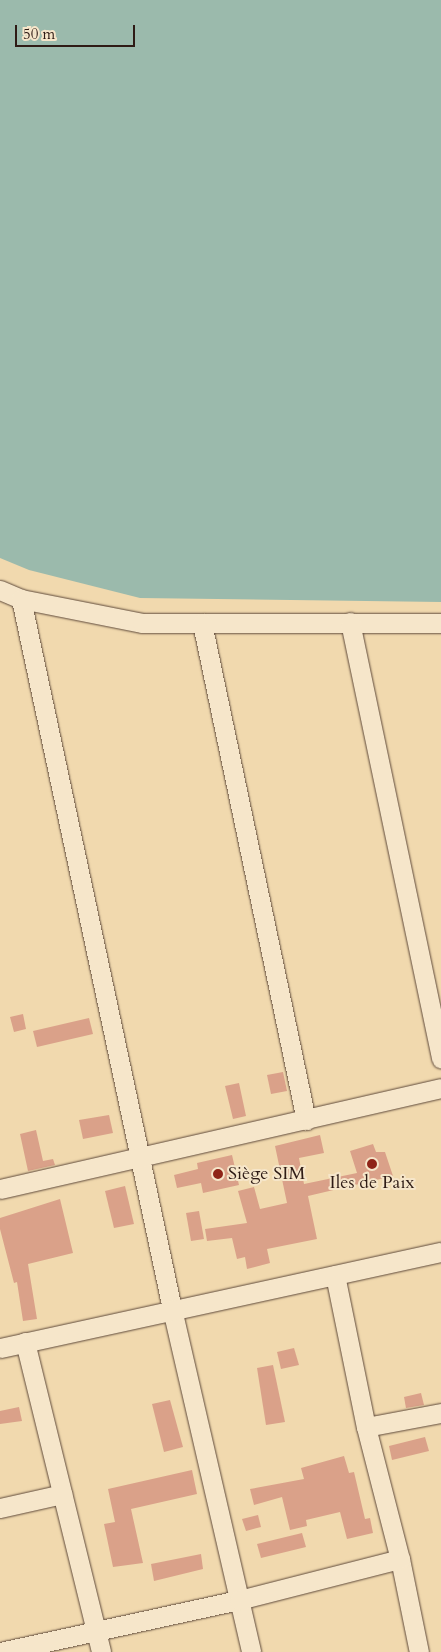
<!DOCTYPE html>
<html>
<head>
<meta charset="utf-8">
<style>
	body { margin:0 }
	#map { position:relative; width:441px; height:1652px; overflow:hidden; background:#f1d9ae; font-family:Cardo,serif }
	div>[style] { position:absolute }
	.water>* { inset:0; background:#9bbaac }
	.building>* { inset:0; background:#daa189 }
	.roads { filter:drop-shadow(0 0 1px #5f4a3b) drop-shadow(0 0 1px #5f4a3b) }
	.street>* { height:19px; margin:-9.5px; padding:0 9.5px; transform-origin:9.5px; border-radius:9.5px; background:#f6e6ca }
	.dots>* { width:14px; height:14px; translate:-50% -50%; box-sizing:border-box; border:2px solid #f6e6ca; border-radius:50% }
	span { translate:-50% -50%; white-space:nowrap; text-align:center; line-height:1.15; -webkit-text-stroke:4px #f6e6ca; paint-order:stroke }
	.poi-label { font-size:18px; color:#2e1b15 }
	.left { translate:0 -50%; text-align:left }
	.scale { position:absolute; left:15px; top:25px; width:120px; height:22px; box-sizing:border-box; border:2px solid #2e1b15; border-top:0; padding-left:6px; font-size:15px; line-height:18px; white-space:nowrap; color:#2e1b15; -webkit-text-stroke:4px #f6e6ca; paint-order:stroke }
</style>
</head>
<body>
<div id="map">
	<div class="water">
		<div style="clip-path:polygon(0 0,441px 0,441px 602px,140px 598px,29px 570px,0 558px)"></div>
	</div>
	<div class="building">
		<div style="clip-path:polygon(23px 1014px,26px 1029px,14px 1032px,10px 1017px)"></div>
		<div style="clip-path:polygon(89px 1018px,93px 1034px,37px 1047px,33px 1031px)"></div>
		<div style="clip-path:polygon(283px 1072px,287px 1091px,271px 1094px,267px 1075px)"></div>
		<div style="clip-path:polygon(239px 1083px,246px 1116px,233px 1119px,225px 1086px)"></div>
		<div style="clip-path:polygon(109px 1115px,113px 1133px,83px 1139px,79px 1120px)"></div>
		<div style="clip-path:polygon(36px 1130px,43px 1161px,53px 1159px,55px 1165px,28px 1171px,20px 1134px)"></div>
		<div style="clip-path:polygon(320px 1135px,324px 1153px,299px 1158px,304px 1184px,357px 1173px,350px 1151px,373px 1144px,376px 1152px,385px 1152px,393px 1176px,308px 1196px,317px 1239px,267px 1249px,270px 1263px,247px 1269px,245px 1257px,237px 1259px,232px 1238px,207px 1241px,205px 1229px,247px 1223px,238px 1191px,254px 1187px,260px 1209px,287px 1203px,275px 1146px)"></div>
		<div style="clip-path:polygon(232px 1155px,239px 1185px,203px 1193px,201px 1183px,177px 1188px,174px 1175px,198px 1169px,197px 1163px)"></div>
		<div style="clip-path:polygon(125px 1186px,134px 1224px,114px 1228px,105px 1191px)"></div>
		<div style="clip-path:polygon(60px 1199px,73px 1253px,28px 1264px,37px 1319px,23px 1321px,17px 1282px,14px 1283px,0 1229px,0 1218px)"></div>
		<div style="clip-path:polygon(199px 1211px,204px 1239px,191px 1241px,186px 1213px)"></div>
		<div style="clip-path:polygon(294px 1348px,299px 1365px,281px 1369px,277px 1352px)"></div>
		<div style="clip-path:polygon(273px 1365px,285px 1422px,266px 1425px,257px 1368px)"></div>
		<div style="clip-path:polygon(421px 1393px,424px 1405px,406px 1408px,404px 1397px)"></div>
		<div style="clip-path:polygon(170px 1400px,183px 1447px,164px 1452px,152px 1404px)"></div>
		<div style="clip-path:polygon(19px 1407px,22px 1421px,0 1424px,0 1411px)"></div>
		<div style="clip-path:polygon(425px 1437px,429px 1451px,392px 1460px,389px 1446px)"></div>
		<div style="clip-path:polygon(344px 1456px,349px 1473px,354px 1472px,365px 1519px,370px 1518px,373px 1533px,347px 1539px,340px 1512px,306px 1520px,307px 1526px,290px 1530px,282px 1497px,254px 1505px,250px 1489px,304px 1479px,301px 1468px)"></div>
		<div style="clip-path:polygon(192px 1470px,197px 1494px,131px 1509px,143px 1563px,113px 1567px,104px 1524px,115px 1522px,108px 1489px)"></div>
		<div style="clip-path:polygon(258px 1515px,261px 1527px,246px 1531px,242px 1519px)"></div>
		<div style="clip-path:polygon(302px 1533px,306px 1547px,261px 1558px,257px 1544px)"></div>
		<div style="clip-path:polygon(201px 1554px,203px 1569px,154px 1581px,151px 1564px)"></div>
	</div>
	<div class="roads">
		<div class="street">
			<div style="left:0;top:590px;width:23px;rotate:23deg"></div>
			<div style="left:21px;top:599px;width:123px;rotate:11.2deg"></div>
			<div style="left:142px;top:623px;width:299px"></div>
			<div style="left:21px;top:599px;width:726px;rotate:77.99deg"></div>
			<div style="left:172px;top:1309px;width:352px;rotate:77deg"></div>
			<div style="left:350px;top:622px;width:446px;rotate:78.2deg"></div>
			<div style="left:202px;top:623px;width:508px;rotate:78.18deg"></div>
			<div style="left:0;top:1189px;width:452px;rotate:-12.9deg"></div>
			<div style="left:335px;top:1275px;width:155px;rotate:78.5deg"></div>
			<div style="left:366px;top:1427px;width:136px;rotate:75.6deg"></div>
			<div style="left:400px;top:1559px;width:95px;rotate:78.5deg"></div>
			<div style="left:25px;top:1342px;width:319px;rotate:76.2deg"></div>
			<div style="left:0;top:1348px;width:451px;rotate:-12.3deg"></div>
			<div style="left:366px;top:1427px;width:76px;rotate:-10.6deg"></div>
			<div style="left:0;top:1508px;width:64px;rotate:-12.7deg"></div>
			<div style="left:0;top:1652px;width:245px;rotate:-12.3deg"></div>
			<div style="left:239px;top:1600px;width:166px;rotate:-14.3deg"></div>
		</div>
	</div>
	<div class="dots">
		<div style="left:372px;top:1164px;background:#8f2418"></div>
		<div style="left:218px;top:1174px;background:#8f2418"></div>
	</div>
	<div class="poi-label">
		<span class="left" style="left:228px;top:1174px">Siège SIM</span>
		<span style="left:372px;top:1183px">Iles de Paix</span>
	</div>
	<div class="scale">50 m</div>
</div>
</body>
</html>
